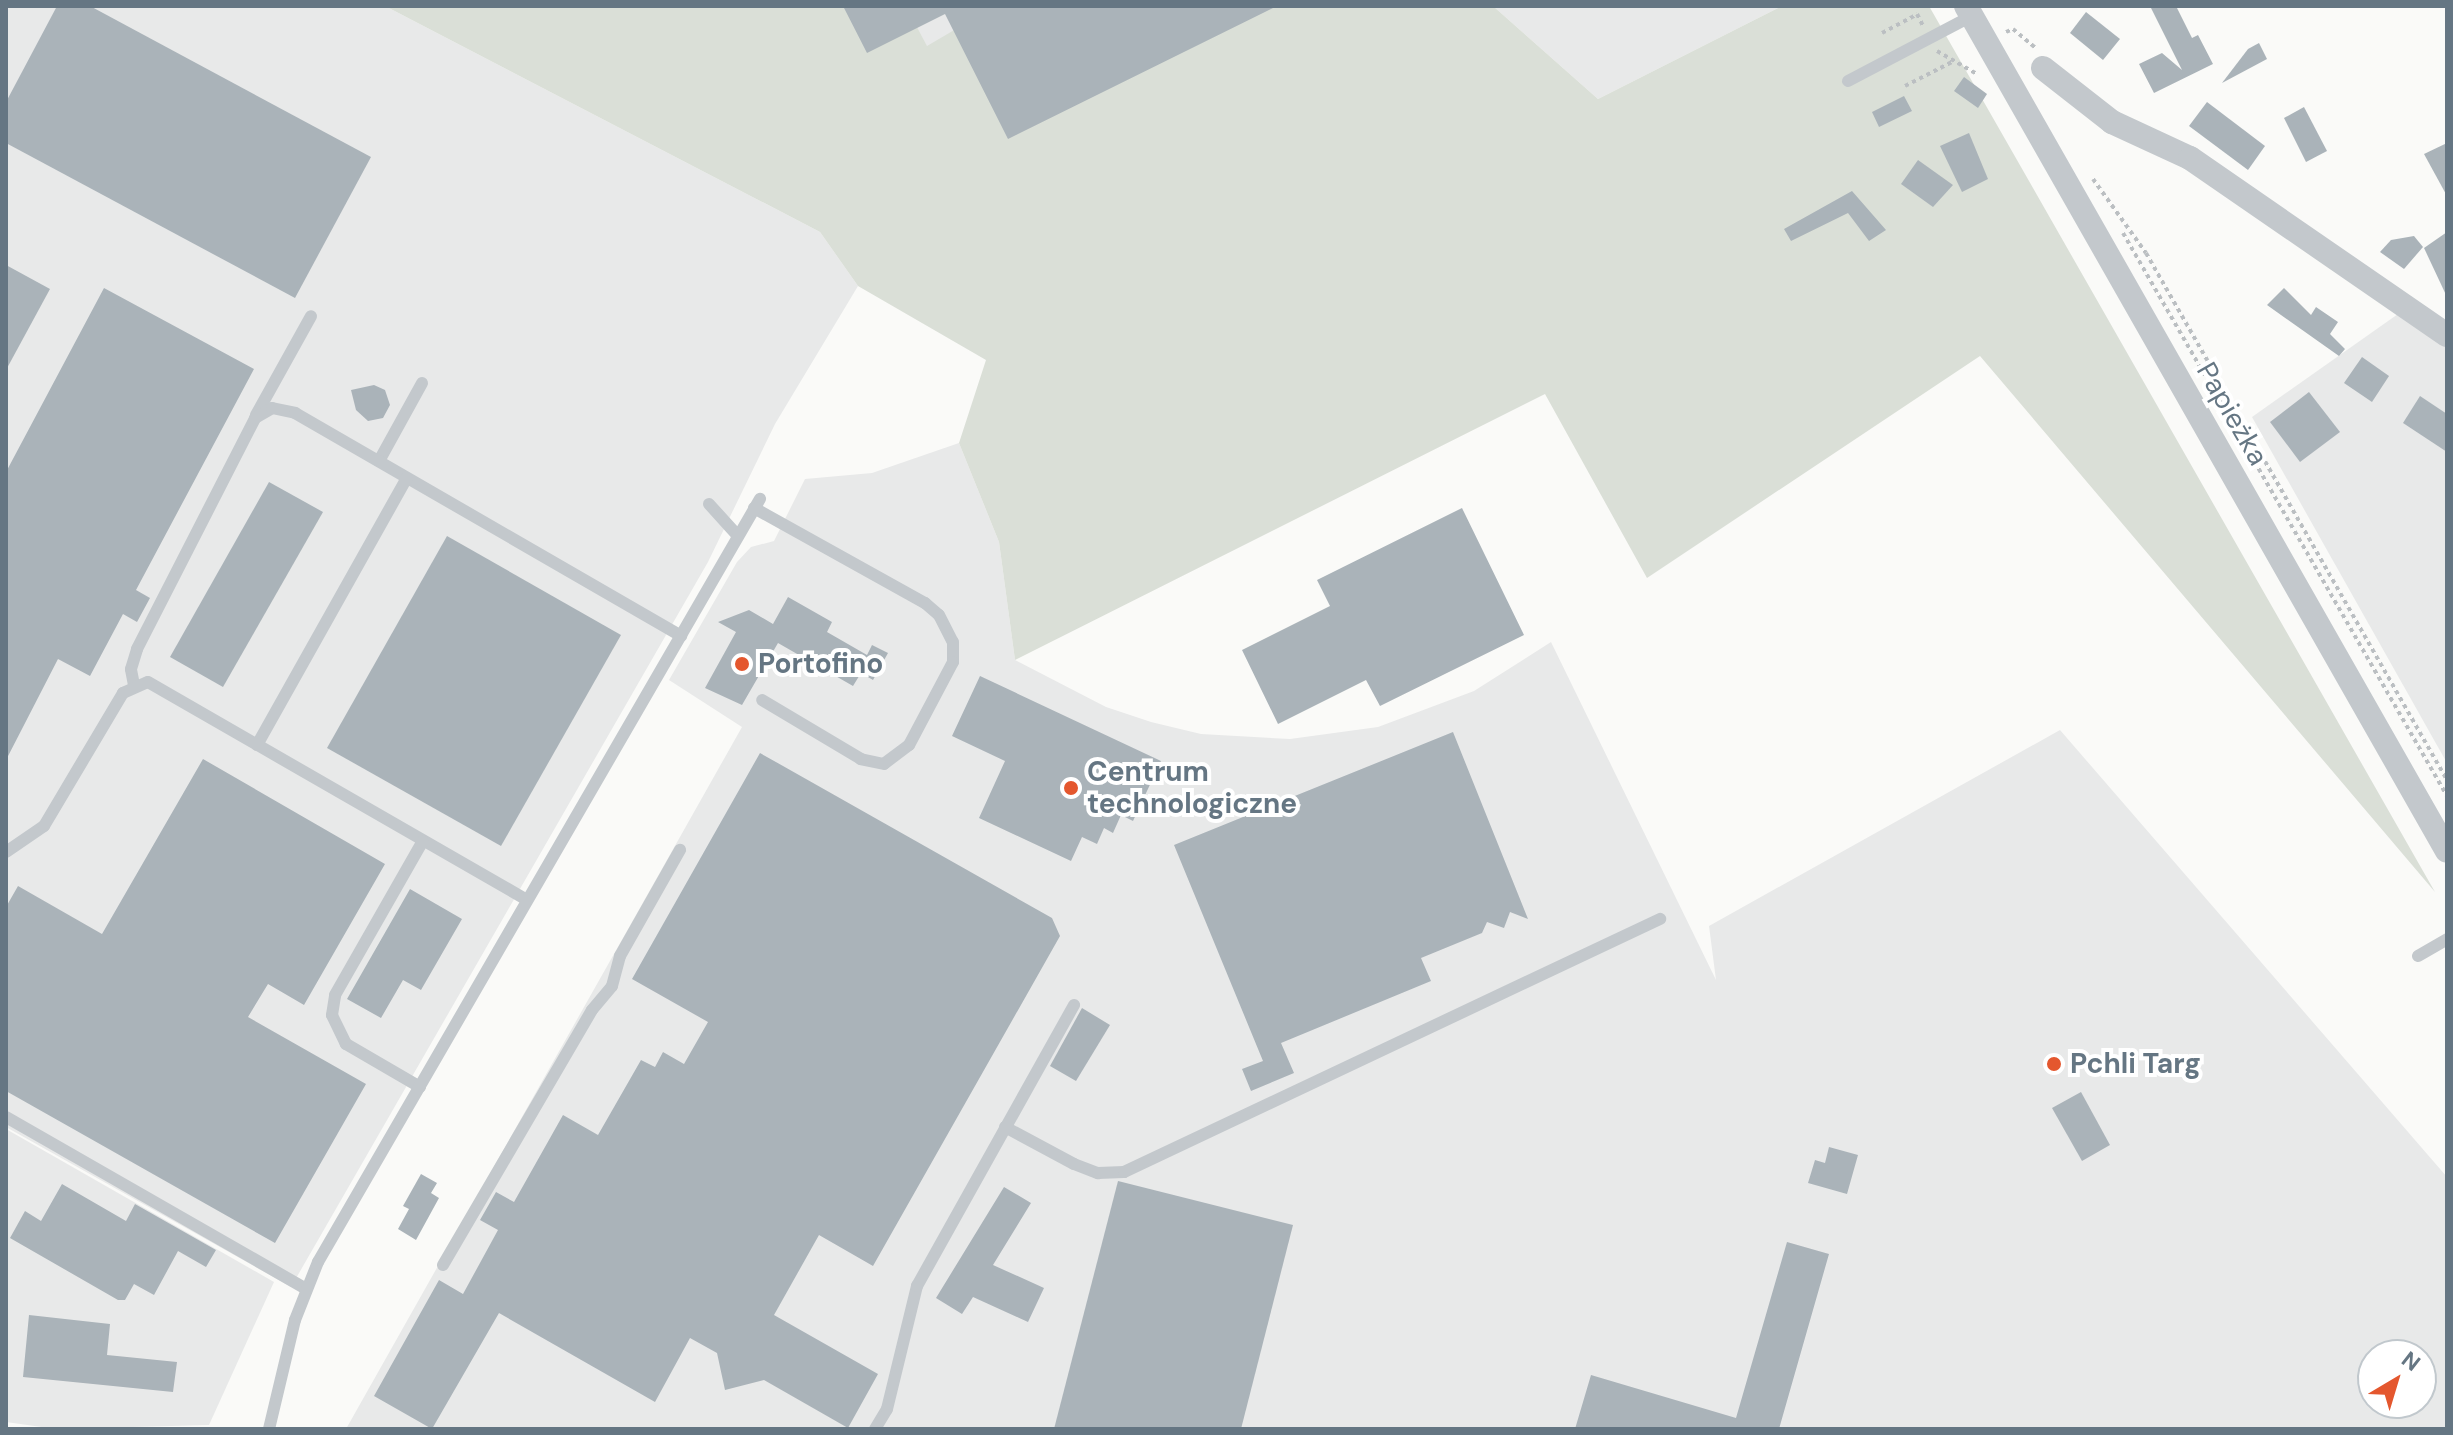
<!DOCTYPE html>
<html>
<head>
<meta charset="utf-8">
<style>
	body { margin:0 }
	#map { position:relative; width:2453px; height:1435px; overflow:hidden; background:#fafaf8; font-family:"DM Sans",sans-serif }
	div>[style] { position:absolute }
	.built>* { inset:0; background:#e8e9e9 }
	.green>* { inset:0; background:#dadfd7 }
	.building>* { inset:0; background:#aab3b9 }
	.path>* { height:4px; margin-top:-2px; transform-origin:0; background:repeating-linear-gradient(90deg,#bbbfc2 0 4px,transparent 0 8px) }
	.service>* { height:12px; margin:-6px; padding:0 6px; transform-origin:6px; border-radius:6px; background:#c3c8cc }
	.minor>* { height:24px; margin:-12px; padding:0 12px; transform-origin:12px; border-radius:12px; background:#c3c8cc }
	.dots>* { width:22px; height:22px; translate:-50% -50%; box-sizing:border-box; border:4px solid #fff; border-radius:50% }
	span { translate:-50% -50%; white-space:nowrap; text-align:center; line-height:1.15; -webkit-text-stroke:8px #fff; paint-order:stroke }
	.street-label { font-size:28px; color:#657683 }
	.poi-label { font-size:28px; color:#657683; font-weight:700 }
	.left { translate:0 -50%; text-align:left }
	.frame { position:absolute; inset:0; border:8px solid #657683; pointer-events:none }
	.north { position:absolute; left:2357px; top:1339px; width:80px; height:80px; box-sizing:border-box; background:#fff; border:2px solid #c1c8cd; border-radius:50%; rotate:38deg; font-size:22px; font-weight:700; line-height:32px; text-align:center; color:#657683 }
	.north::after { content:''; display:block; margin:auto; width:28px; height:36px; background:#e4572e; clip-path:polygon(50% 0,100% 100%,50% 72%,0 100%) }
</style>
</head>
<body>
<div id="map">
	<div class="built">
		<div style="clip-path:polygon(6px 6px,385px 6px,820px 232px,858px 286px,775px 424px,708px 562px,291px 1287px,6px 1127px)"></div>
		<div style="clip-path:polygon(906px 6px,995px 6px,927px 47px)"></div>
		<div style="clip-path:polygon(1493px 6px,1782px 6px,1598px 99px)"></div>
		<div style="clip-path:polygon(2398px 314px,2447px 347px,2447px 763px,2252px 417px)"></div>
		<div style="clip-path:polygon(evenodd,959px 443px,999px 542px,1015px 660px,1106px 707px,1151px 722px,1201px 734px,1290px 739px,1378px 727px,1474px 691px,1551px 642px,1716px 980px,1709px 926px,2060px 730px,2447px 1177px,2447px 1429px,346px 1429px,742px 727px,669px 680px,737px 562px,751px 547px,774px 541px,805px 479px,872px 473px,959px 443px,2373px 1355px,2421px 1355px,2421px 1403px,2373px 1403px,2373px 1355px)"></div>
		<div style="clip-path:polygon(6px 1129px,274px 1282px,209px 1425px,56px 1429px,6px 1422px)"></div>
	</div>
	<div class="green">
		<div style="clip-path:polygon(385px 6px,906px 6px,927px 46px,995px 6px,1493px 6px,1598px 99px,1782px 6px,1929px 6px,2435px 892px,1980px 356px,1647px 578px,1545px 394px,1015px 660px,999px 542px,959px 443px,986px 360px,858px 286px,820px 232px)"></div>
	</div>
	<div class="building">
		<div style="clip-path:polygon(57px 6px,90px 6px,371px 157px,295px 298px,6px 143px,6px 102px)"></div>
		<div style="clip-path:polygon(843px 6px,1277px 6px,1008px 139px,945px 14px,867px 53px)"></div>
		<div style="clip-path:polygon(2150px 6px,2176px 6px,2192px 38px,2198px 35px,2213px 64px,2154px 93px,2139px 64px,2162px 53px,2182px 70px)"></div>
		<div style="clip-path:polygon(2086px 12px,2120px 39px,2103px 60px,2070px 33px)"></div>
		<div style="clip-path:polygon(2259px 43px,2267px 59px,2222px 83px,2248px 49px)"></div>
		<div style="clip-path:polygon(1964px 77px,1987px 94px,1978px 108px,1954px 91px)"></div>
		<div style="clip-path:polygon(1904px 96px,1912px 111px,1879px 127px,1872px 112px)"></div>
		<div style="clip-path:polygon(2207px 102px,2265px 146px,2248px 170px,2189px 126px)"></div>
		<div style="clip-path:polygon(2304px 107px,2327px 151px,2306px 162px,2284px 118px)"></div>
		<div style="clip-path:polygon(1969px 133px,1988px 179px,1962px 192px,1940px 146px)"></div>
		<div style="clip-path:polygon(2447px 143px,2447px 196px,2424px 154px)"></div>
		<div style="clip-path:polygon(1918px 160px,1953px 185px,1933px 207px,1901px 184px)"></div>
		<div style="clip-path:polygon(1852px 191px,1886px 230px,1869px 241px,1848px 213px,1791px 241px,1784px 229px)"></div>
		<div style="clip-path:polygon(2447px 232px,2447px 297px,2424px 248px)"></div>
		<div style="clip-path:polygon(2414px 236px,2423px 247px,2404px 269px,2380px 252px,2391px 240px)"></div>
		<div style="clip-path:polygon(6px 265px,50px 289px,6px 370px)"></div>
		<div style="clip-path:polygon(104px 288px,254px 369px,136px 590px,150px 598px,137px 622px,123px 614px,90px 676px,58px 659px,6px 760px,6px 472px)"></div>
		<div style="clip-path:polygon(2284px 288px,2311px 315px,2316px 307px,2338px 322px,2330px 334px,2345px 349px,2339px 356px,2267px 305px)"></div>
		<div style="clip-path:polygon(2362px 357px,2389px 376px,2372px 402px,2344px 383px)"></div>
		<div style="clip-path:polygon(374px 385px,385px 390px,390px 405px,383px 418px,368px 421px,356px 410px,351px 390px)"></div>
		<div style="clip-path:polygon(2309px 392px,2340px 432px,2300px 462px,2270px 422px)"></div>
		<div style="clip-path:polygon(2420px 396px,2447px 414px,2447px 452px,2403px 423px)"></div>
		<div style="clip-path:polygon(269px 482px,323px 512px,223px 687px,170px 657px)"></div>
		<div style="clip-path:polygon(1462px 508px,1524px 635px,1380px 706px,1366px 680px,1278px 724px,1242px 650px,1330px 606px,1317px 580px)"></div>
		<div style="clip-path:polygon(447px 536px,621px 635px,501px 846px,327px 748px)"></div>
		<div style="clip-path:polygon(788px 597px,832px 622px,827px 632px,867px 655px,872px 645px,888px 653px,873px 680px,861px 673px,853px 686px,778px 643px,742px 705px,705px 688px,736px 632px,718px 622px,749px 610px,773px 624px)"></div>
		<div style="clip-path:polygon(980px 676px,1161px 761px,1133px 821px,1121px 815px,1113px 833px,1104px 828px,1097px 844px,1082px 837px,1071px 861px,979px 818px,1005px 761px,952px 736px)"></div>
		<div style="clip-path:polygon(1453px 732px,1528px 919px,1510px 912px,1504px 928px,1487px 922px,1482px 933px,1421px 958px,1431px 981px,1281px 1043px,1294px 1073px,1251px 1091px,1242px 1069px,1263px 1061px,1174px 845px)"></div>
		<div style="clip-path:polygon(760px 753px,1052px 918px,1060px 936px,873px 1266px,819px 1235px,774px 1315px,878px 1374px,848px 1428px,764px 1380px,725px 1390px,717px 1353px,690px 1338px,655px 1402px,499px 1313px,432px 1429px,374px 1396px,439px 1280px,463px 1294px,498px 1230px,480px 1220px,496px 1192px,514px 1202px,563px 1115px,598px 1135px,641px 1060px,655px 1067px,663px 1052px,684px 1064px,708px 1022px,632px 979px)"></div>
		<div style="clip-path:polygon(203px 759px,385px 864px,304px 1005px,268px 984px,248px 1017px,366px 1084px,275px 1243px,6px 1091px,6px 907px,18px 886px,102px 934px)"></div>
		<div style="clip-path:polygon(410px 889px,462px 919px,421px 990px,403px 980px,381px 1018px,347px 999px)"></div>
		<div style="clip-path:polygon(1082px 1008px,1110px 1025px,1076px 1081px,1050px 1066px)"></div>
		<div style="clip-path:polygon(2081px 1092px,2110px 1145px,2082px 1161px,2052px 1108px)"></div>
		<div style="clip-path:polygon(1829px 1147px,1858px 1155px,1847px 1194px,1808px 1183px,1815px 1160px,1825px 1163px)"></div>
		<div style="clip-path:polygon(421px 1174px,437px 1183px,431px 1193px,439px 1198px,416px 1240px,398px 1229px,409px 1209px,403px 1206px)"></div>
		<div style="clip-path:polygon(1118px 1181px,1293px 1225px,1241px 1429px,1054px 1429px)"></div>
		<div style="clip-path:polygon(62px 1184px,126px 1221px,135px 1204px,216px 1250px,206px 1267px,178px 1251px,154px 1295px,134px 1284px,125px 1300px,118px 1300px,10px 1238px,25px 1211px,41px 1221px)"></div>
		<div style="clip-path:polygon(1004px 1187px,1031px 1203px,993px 1265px,1044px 1288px,1028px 1322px,973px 1297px,962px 1314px,936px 1298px)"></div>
		<div style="clip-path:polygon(1787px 1242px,1829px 1254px,1779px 1429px,1575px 1429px,1591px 1375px,1736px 1418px)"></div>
		<div style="clip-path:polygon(29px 1315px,110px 1324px,107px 1355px,177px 1362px,173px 1392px,23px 1377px)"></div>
	</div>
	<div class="path">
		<div style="left:2006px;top:32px;width:8px;rotate:-23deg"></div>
		<div style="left:2013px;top:29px;width:31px;rotate:40deg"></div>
		<div style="left:1882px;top:33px;width:40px;rotate:-28deg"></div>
		<div style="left:1917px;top:14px;width:13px;rotate:63deg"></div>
		<div style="left:1937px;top:51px;width:46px;rotate:29.9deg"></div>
		<div style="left:1905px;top:86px;width:53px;rotate:-27.1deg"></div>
		<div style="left:2093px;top:179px;width:91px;rotate:54.4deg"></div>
		<div style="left:2146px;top:253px;width:607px;rotate:60.27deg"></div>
		<div style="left:2123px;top:233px;width:650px;rotate:60.08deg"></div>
	</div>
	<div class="service">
		<div style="left:1848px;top:81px;width:140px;rotate:-27.7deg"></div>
		<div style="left:256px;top:415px;width:113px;rotate:-60.9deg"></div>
		<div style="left:379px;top:461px;width:89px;rotate:-61.1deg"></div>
		<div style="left:709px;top:504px;width:43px;rotate:47.8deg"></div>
		<div style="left:754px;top:508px;width:196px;rotate:29.1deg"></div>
		<div style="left:925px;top:603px;width:18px;rotate:41deg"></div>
		<div style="left:939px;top:615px;width:30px;rotate:63deg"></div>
		<div style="left:953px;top:642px;width:20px;rotate:90deg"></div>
		<div style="left:953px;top:662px;width:94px;rotate:117.9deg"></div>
		<div style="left:909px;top:745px;width:31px;rotate:143deg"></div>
		<div style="left:884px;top:764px;width:24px;rotate:-168deg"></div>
		<div style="left:861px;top:759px;width:115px;rotate:-149.2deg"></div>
		<div style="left:134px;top:685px;width:16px;rotate:-101deg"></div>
		<div style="left:131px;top:669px;width:21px;rotate:-73deg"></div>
		<div style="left:137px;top:649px;width:259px;rotate:-62.9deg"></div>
		<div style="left:255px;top:418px;width:20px;rotate:-30deg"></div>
		<div style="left:272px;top:408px;width:24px;rotate:12deg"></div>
		<div style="left:295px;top:413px;width:446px;rotate:30deg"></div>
		<div style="left:257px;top:745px;width:306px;rotate:-60.7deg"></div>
		<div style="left:6px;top:852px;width:46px;rotate:-34.4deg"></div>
		<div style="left:44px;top:826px;width:155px;rotate:-59.3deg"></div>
		<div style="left:123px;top:693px;width:27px;rotate:-24deg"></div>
		<div style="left:148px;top:682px;width:437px;rotate:29.9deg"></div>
		<div style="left:2418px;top:956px;width:34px;rotate:-30deg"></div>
		<div style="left:420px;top:1087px;width:86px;rotate:-149.8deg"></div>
		<div style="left:346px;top:1044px;width:32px;rotate:-116deg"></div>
		<div style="left:332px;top:1015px;width:20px;rotate:-81deg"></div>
		<div style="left:335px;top:995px;width:177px;rotate:-60.3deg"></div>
		<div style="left:6px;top:1117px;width:344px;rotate:29.8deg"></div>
		<div style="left:1005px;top:1127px;width:78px;rotate:28.2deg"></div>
		<div style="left:1074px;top:1164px;width:26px;rotate:21deg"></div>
		<div style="left:1098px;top:1173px;width:26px;rotate:-2deg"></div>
		<div style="left:1124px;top:1172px;width:593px;rotate:-25.27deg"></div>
		<div style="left:443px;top:1265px;width:295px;rotate:-59.7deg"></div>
		<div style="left:592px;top:1010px;width:31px;rotate:-50deg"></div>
		<div style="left:612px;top:986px;width:31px;rotate:-75deg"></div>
		<div style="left:620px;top:956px;width:122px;rotate:-60.5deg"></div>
		<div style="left:269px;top:1429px;width:112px;rotate:-76.6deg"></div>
		<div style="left:295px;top:1320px;width:62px;rotate:-68.4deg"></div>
		<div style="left:318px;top:1262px;width:882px;rotate:-59.92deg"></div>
		<div style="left:875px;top:1429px;width:23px;rotate:-59deg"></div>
		<div style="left:887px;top:1409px;width:127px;rotate:-76.3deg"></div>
		<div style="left:917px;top:1286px;width:322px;rotate:-60.8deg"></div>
	</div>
	<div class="minor">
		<div style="left:1966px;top:6px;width:972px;rotate:60.35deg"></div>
		<div style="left:2043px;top:68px;width:88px;rotate:38deg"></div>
		<div style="left:2112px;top:122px;width:86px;rotate:24.8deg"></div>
		<div style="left:2190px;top:158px;width:312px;rotate:34.6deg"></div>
	</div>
	<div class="dots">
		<div style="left:742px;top:664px;background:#e4572e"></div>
		<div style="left:1071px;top:788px;background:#e4572e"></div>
		<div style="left:2054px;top:1064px;background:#e4572e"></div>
	</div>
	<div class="street-label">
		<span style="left:2232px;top:414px;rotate:60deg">Papieżka</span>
	</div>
	<div class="poi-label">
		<span class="left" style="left:758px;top:664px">Portofino</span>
		<span class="left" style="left:1087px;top:788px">Centrum<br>technologiczne</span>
		<span class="left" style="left:2070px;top:1064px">Pchli Targ</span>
	</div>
	<div class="frame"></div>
	<div class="north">N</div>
</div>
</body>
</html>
